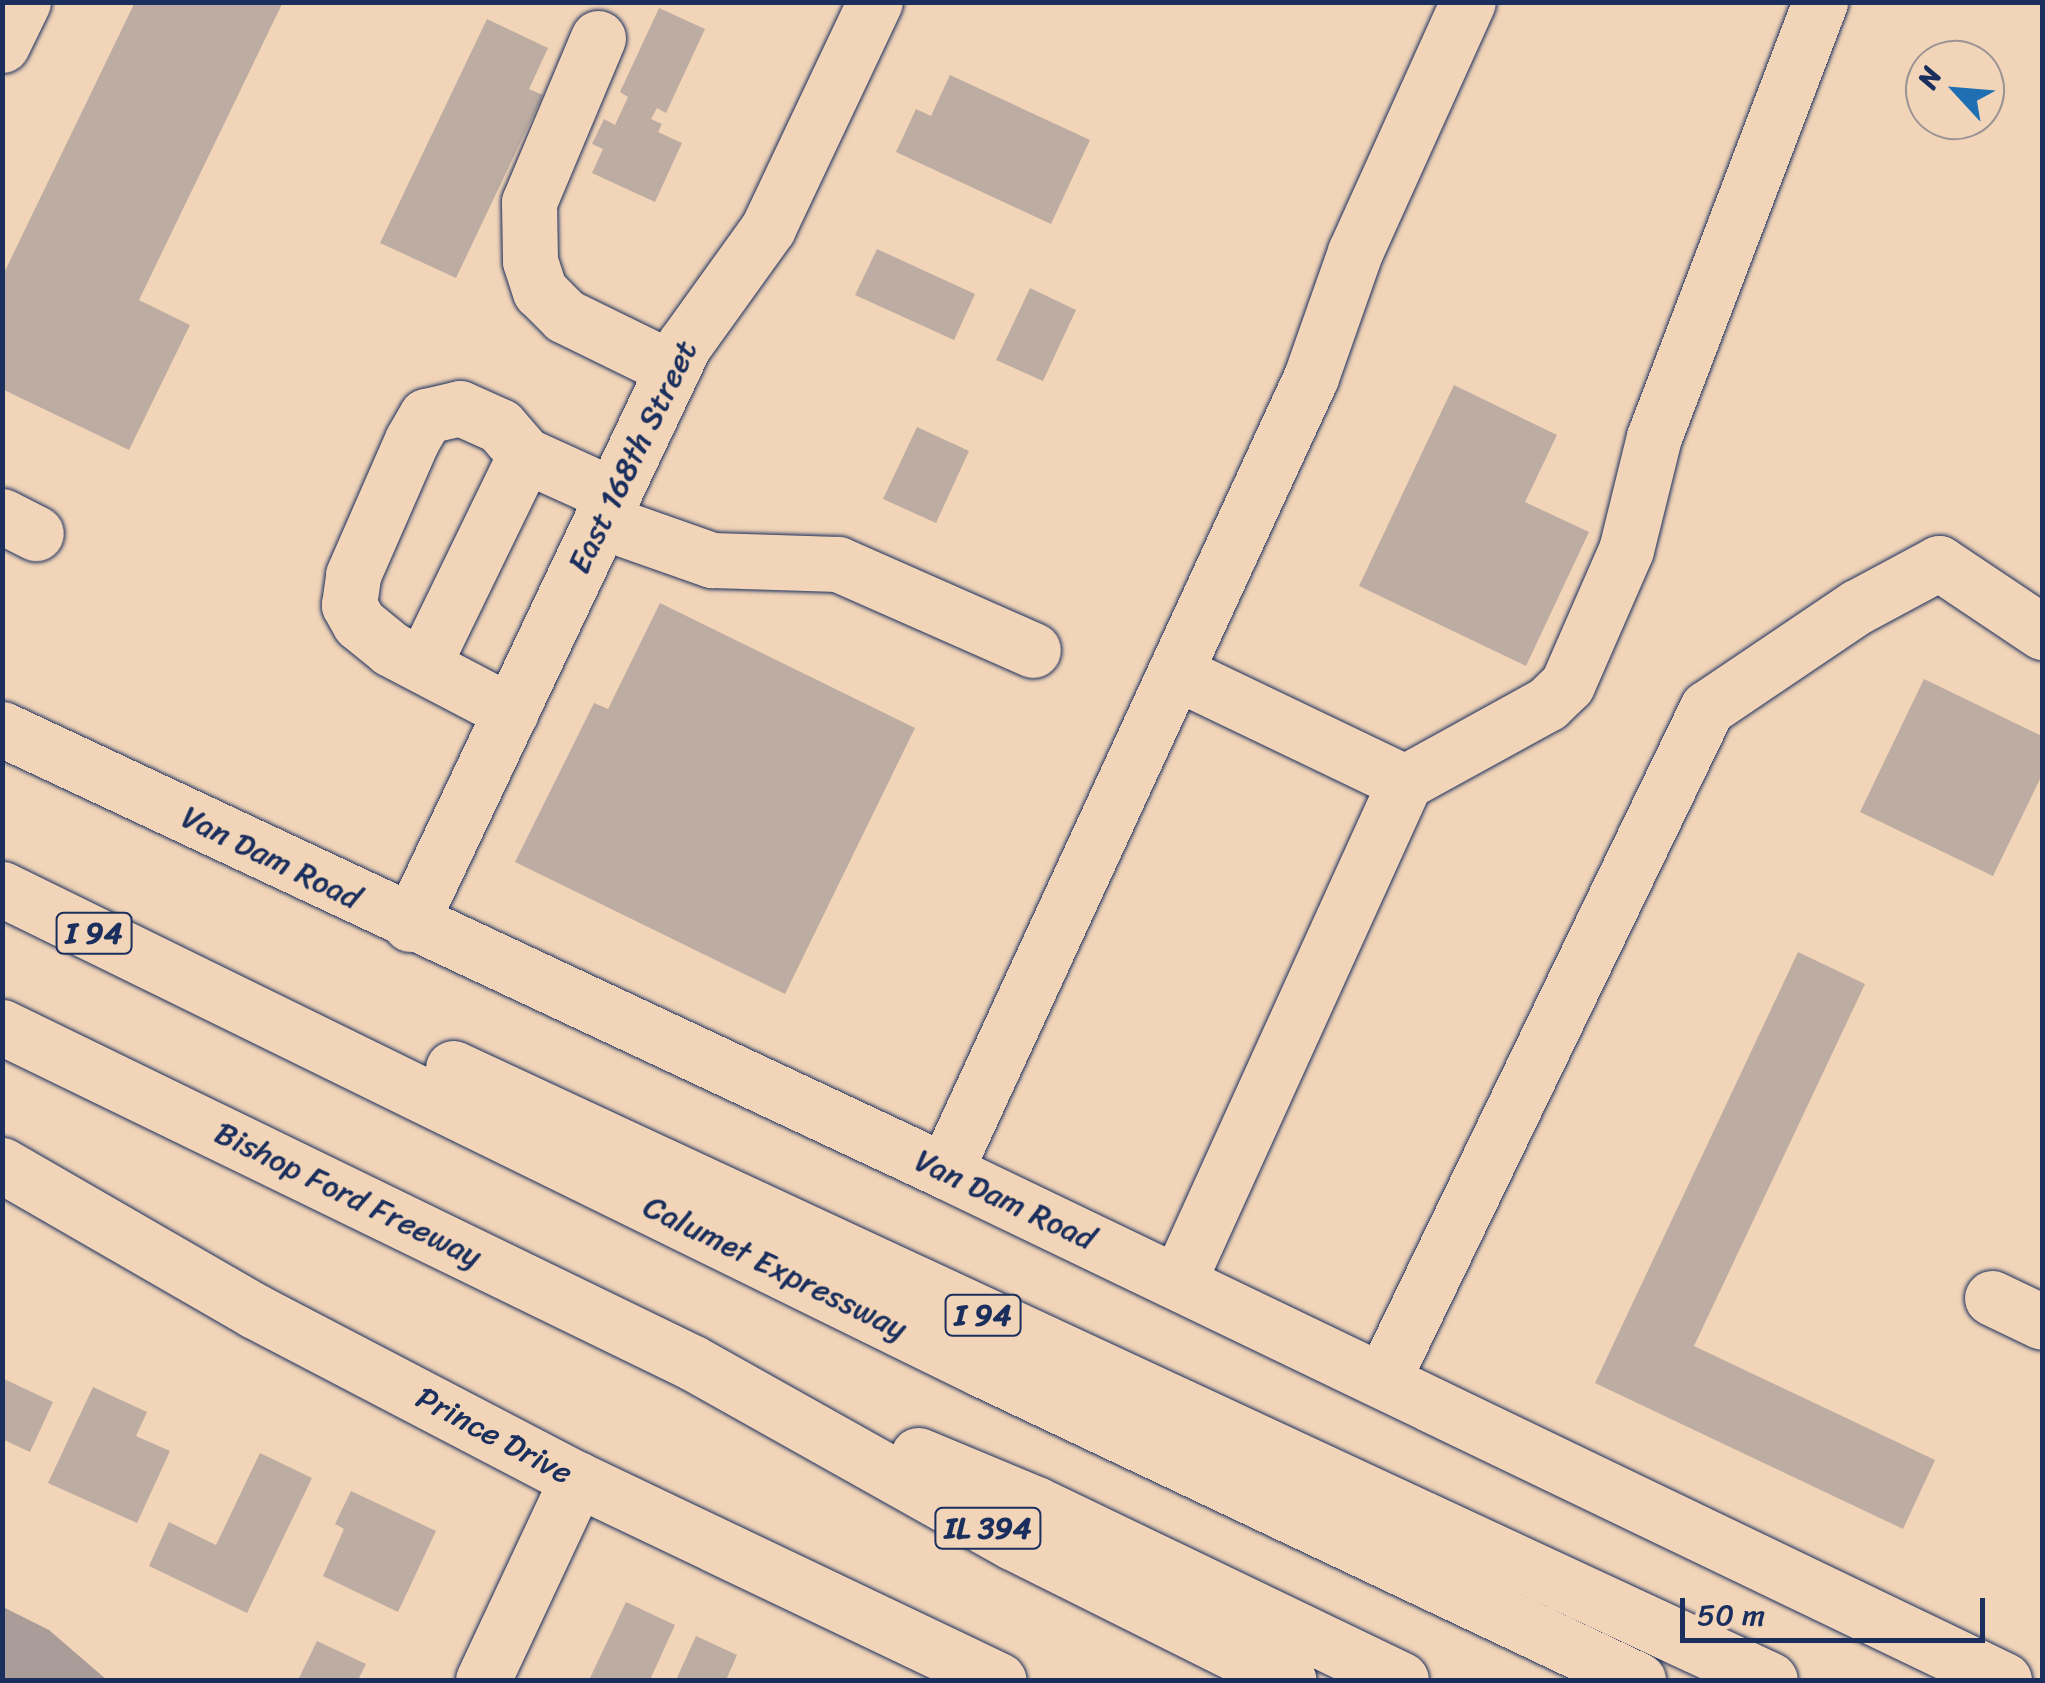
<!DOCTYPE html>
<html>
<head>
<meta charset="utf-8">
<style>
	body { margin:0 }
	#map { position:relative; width:2045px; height:1683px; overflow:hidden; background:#f2d5b8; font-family:Sriracha,sans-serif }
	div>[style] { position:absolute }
	.water>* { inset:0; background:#a99c99 }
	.building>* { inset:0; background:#bdaca2 }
	.roads { filter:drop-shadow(0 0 2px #1b2f5e) drop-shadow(0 0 2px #1b2f5e) }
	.minor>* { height:55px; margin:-27.5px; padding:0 27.5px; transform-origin:27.5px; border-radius:27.5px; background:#f2d5b8 }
	.highway>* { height:55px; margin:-27.5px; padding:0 27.5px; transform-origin:27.5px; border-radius:27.5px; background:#f2d5b8 }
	span { translate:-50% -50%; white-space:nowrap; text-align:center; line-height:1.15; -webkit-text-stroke:8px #f2d5b8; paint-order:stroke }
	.shield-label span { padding:2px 8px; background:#f2d5b8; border:2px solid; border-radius:8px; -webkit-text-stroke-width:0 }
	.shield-label { font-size:30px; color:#1b2f5e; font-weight:700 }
	.street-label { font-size:32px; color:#1b2f5e }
	.frame { position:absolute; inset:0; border:5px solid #1b2f5e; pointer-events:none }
	.north { position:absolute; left:1905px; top:40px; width:100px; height:100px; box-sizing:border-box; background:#f2d5b8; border:2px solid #9c9394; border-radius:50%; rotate:296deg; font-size:28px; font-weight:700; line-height:40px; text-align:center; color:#1b2f5e }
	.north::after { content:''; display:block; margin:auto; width:35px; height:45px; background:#1f6fb2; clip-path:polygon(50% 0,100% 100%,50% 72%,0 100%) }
	.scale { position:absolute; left:1680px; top:1598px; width:305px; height:45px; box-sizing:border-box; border:5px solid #1b2f5e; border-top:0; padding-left:12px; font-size:30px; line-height:35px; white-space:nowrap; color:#1b2f5e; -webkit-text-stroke:8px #f2d5b8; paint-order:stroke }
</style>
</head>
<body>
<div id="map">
	<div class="water">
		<div style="clip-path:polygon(3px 1607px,49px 1630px,107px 1680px,3px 1680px)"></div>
	</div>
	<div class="building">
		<div style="clip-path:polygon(135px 2px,283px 2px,139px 300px,190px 325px,129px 450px,2px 389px,2px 277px)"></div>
		<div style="clip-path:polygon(659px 8px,705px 29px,666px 113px,657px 108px,651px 119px,662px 124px,658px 132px,682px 143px,655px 202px,592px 173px,603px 149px,592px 144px,604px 119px,615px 125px,628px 97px,620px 92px)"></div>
		<div style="clip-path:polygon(487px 19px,548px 48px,529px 89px,543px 95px,456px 278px,380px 243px)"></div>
		<div style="clip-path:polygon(950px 75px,1090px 140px,1051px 224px,896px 152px,916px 109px,931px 116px)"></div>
		<div style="clip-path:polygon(877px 249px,975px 294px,954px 340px,855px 295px)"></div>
		<div style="clip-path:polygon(1030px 288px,1076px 310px,1043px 381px,996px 360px)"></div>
		<div style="clip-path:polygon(1454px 385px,1557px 435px,1525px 502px,1589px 532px,1526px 666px,1359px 586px)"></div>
		<div style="clip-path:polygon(917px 427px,969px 451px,936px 523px,883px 499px)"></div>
		<div style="clip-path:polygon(660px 603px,915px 728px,785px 994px,515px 862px,594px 703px,608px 709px)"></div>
		<div style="clip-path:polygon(1924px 679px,2042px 736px,2042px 775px,1993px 876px,1860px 812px)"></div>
		<div style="clip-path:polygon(1798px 952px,1865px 984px,1694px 1346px,1935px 1460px,1903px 1529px,1595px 1383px)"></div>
		<div style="clip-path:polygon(2px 1378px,53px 1402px,30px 1452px,2px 1439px)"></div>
		<div style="clip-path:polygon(93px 1387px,147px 1412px,136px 1436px,170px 1451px,137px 1523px,48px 1483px)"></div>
		<div style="clip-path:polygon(260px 1453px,312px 1478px,247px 1613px,149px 1566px,169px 1522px,216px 1545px)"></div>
		<div style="clip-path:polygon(351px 1491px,436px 1531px,398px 1612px,323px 1576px,344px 1529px,335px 1524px)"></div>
		<div style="clip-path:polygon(626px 1602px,675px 1625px,650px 1680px,589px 1680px)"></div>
		<div style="clip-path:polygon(696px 1636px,737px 1655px,726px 1680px,676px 1680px)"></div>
		<div style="clip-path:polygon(317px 1641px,366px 1664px,358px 1680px,298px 1680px)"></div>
	</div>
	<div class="roads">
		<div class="minor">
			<div style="left:598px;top:38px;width:178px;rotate:112.8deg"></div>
			<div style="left:529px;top:202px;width:59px;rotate:89deg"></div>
			<div style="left:530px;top:261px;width:32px;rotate:72deg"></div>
			<div style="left:540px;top:291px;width:35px;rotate:45deg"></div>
			<div style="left:565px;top:316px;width:120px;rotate:26.1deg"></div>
			<div style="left:2px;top:45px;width:48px;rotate:-64deg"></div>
			<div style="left:2px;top:516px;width:38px;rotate:27deg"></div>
			<div style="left:601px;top:521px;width:118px;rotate:19.4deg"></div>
			<div style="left:712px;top:560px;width:126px;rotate:1.8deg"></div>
			<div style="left:838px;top:564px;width:213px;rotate:23.8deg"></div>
			<div style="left:423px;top:665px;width:233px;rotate:-64.1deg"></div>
			<div style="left:1175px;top:672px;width:255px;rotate:25.6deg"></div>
			<div style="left:1405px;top:782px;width:549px;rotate:114.42deg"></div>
			<div style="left:511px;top:712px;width:136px;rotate:-152.3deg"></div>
			<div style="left:391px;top:649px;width:41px;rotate:-140.9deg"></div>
			<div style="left:359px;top:623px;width:21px;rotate:-119deg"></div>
			<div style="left:349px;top:605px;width:30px;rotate:-82deg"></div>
			<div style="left:353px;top:575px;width:147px;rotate:-66.4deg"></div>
			<div style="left:412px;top:440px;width:28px;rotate:-60deg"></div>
			<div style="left:426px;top:416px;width:35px;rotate:-13deg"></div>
			<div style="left:460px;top:408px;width:44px;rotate:24.2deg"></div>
			<div style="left:500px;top:426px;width:38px;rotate:49deg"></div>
			<div style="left:525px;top:455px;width:97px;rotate:24.4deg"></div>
			<div style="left:2px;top:729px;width:1041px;rotate:25.11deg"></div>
			<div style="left:945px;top:1171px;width:1175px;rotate:25.67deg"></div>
			<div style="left:1405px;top:782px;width:162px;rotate:-28.8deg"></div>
			<div style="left:1547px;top:704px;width:28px;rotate:-44deg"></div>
			<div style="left:1567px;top:685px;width:147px;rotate:-66.4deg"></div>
			<div style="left:1626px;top:550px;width:116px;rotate:-76.1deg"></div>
			<div style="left:1654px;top:437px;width:466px;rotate:-69.1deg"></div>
			<div style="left:410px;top:924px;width:641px;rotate:-64.68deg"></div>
			<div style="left:684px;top:345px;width:144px;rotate:-54.3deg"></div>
			<div style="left:768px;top:228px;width:250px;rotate:-64.7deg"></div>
			<div style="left:2px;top:1165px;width:292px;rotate:30deg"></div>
			<div style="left:255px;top:1311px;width:363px;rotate:27.6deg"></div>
			<div style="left:577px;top:1479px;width:467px;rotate:25.5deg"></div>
			<div style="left:945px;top:1171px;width:874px;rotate:-65.25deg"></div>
			<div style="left:1311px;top:377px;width:133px;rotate:-70.6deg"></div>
			<div style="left:1355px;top:252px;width:274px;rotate:-65.7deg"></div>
			<div style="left:1992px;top:1298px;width:55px;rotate:25.6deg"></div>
			<div style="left:1383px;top:1379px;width:745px;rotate:-64.23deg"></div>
			<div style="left:1707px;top:708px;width:181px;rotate:-34deg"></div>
			<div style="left:1857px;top:607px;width:93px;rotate:-28.2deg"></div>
			<div style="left:1939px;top:563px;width:124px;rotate:33.8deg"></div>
			<div style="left:483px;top:1680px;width:222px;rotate:-64.9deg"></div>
		</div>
		<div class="highway">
			<div style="left:2px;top:889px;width:1090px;rotate:26.12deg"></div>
			<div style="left:981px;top:1369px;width:727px;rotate:25.33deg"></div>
			<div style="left:2px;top:1027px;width:768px;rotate:25.93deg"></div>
			<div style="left:693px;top:1363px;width:366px;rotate:29.3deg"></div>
			<div style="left:1012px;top:1542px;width:309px;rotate:26.5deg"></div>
			<div style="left:453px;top:1068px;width:1452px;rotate:24.92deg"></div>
			<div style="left:918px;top:1455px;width:128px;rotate:22.6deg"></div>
			<div style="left:1036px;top:1504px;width:405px;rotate:25.7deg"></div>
		</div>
	</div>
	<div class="shield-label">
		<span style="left:94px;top:933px">I 94</span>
		<span style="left:983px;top:1315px">I 94</span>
		<span style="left:988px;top:1528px">IL 394</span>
	</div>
	<div class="street-label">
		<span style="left:633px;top:457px;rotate:-64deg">East 168th Street</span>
		<span style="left:271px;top:858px;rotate:26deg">Van Dam Road</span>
		<span style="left:348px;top:1195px;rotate:26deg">Bishop Ford Freeway</span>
		<span style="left:1005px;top:1200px;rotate:25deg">Van Dam Road</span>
		<span style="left:775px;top:1268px;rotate:26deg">Calumet Expressway</span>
		<span style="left:494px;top:1436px;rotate:28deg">Prince Drive</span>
	</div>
	<div class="frame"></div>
	<div class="north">N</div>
	<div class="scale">50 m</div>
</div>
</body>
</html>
